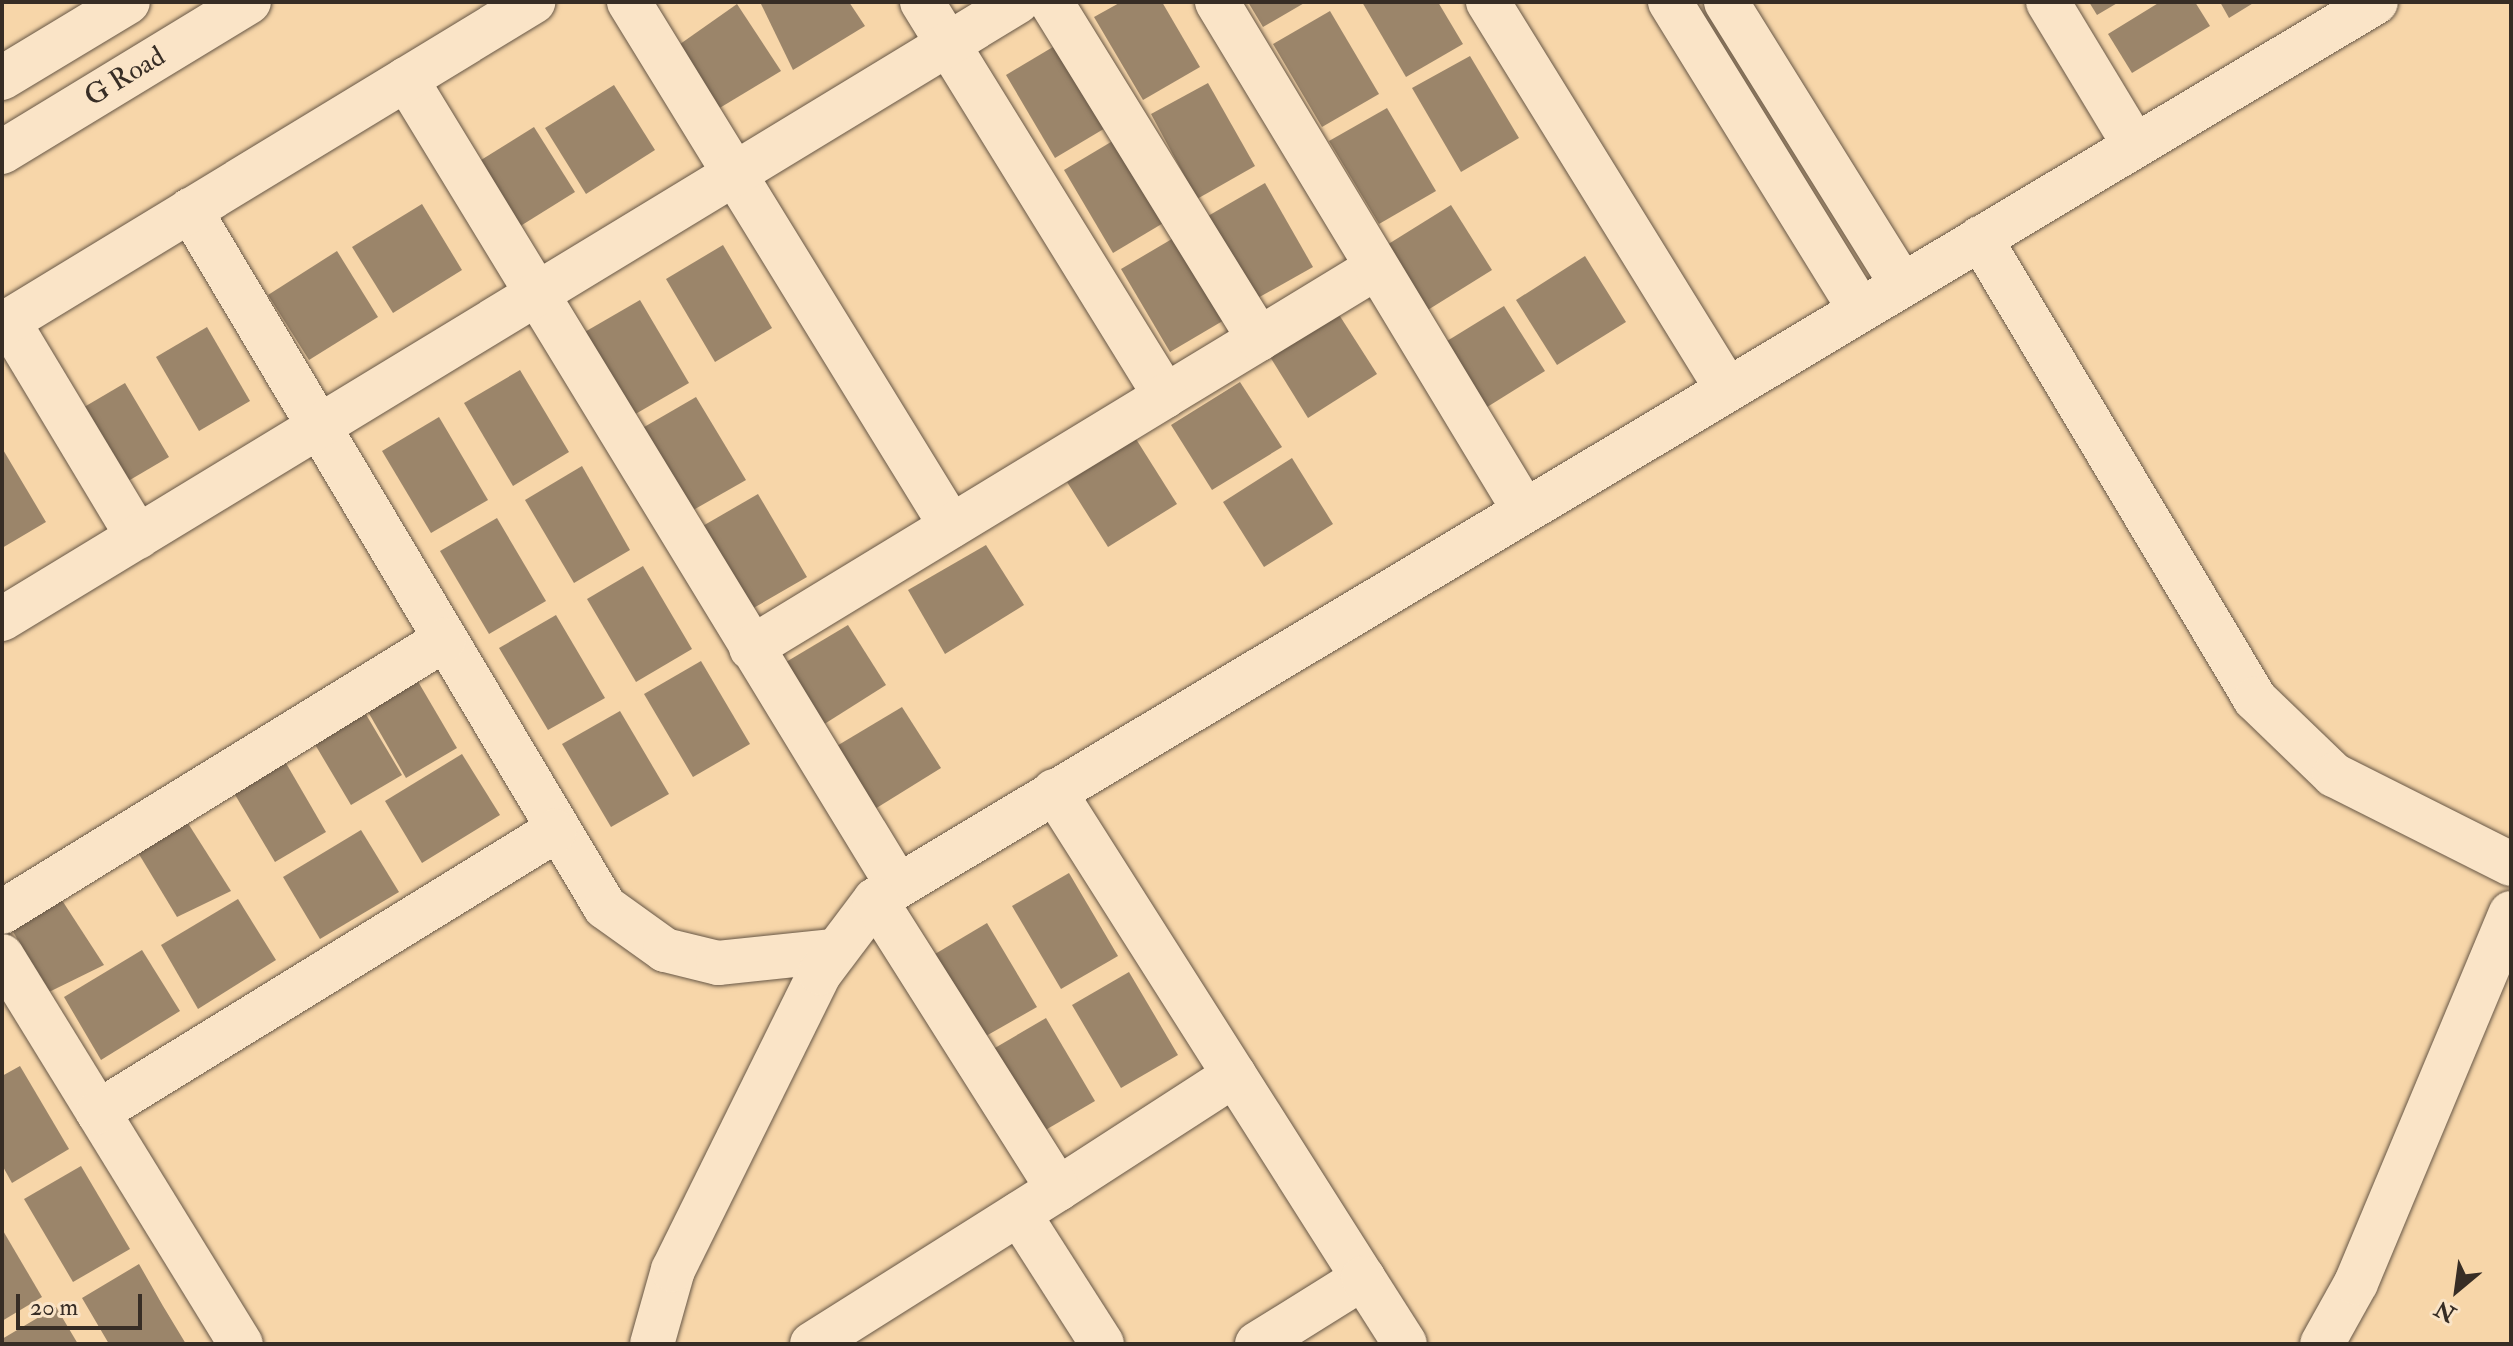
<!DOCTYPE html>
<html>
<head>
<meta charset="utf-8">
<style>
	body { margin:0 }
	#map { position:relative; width:2513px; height:1346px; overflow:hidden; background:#f7d6a9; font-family:"IM FELL Double Pica",serif }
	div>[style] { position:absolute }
	.building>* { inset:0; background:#9b856a }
	.roads { filter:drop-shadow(0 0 2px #675746) drop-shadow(0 0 2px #675746) }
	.minor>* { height:44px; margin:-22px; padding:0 22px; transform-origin:22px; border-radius:22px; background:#fae4c7 }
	span { translate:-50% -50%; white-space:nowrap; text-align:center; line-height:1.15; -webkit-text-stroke:6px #fae4c7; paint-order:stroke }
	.street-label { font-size:28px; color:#372d25 }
	.frame { position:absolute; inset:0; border:4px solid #372d25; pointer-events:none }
	.north { position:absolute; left:2417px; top:1250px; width:80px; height:80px; -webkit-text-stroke:6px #fae4c7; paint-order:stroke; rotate:209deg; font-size:22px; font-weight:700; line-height:32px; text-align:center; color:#372d25 }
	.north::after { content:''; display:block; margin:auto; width:28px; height:36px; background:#372d25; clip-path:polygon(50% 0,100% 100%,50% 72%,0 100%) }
	.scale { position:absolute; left:16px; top:1294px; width:126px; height:36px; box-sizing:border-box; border:4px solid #372d25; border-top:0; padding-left:10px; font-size:24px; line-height:28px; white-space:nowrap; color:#372d25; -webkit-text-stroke:6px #fae4c7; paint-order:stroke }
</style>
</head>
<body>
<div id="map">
	<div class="building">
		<div style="clip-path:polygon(760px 2px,849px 2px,865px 26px,793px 70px)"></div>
		<div style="clip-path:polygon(1121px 2px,1162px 2px,1200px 67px,1143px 100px,1094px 17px)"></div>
		<div style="clip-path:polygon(1248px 2px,1306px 2px,1263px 27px)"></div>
		<div style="clip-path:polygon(1362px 2px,1438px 2px,1463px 44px,1406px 77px)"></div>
		<div style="clip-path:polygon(2089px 2px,2119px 2px,2097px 15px)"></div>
		<div style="clip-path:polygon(2160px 2px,2195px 2px,2210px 26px,2132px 73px,2108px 34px)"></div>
		<div style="clip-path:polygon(2220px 2px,2255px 2px,2229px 18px)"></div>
		<div style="clip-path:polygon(737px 4px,781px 71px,708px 115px,673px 49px)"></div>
		<div style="clip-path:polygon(1330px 11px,1379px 94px,1322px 127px,1273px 44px)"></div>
		<div style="clip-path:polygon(1063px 41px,1112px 124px,1055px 158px,1006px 75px)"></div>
		<div style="clip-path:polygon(1470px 56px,1519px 138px,1461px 172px,1412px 88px)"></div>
		<div style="clip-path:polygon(1208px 83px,1255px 166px,1197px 199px,1151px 114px)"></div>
		<div style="clip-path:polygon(614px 85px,655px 150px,586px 194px,545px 128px)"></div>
		<div style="clip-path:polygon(1387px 108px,1436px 191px,1379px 224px,1329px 141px)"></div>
		<div style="clip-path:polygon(534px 127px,575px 192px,506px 235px,465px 170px)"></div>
		<div style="clip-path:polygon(1121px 136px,1170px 219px,1113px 253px,1064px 170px)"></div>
		<div style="clip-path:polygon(1265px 183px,1313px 267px,1256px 299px,1208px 216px)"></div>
		<div style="clip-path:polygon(422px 204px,462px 270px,393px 313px,352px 247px)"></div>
		<div style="clip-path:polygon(1451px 205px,1492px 270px,1423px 313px,1382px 248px)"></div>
		<div style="clip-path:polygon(1177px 236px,1226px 319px,1170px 352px,1121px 269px)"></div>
		<div style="clip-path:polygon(723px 245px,772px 328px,715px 362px,666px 279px)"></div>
		<div style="clip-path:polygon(337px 251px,378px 317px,309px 360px,268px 295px)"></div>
		<div style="clip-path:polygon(1585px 256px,1626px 322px,1557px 365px,1516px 300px)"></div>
		<div style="clip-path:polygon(640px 300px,689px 383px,632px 416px,583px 333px)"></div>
		<div style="clip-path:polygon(1504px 306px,1545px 371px,1476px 414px,1434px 349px)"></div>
		<div style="clip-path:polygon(1336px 310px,1377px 374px,1308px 418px,1267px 352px)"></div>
		<div style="clip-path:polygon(207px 327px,250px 401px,199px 431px,156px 357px)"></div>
		<div style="clip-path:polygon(520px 370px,569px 452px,513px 486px,464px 403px)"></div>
		<div style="clip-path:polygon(1240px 382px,1282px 447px,1212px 490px,1171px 425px)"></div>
		<div style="clip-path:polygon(125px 383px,169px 457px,118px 487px,74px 413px)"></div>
		<div style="clip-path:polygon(696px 397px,746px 480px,688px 513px,639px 430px)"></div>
		<div style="clip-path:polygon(439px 417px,488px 500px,431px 533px,382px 451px)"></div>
		<div style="clip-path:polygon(1136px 439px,1177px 504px,1108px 547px,1067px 482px)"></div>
		<div style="clip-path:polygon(2px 448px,46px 522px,2px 548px)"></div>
		<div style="clip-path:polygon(1292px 458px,1333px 524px,1264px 567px,1223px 502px)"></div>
		<div style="clip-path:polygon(582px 466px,630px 550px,574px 583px,525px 500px)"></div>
		<div style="clip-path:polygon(758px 494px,807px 577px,750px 610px,701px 527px)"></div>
		<div style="clip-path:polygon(497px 518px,546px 601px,489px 634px,440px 551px)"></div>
		<div style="clip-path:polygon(986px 545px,1024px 605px,945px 654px,908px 590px)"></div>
		<div style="clip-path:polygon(643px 566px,692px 649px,636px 682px,587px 599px)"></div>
		<div style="clip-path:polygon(556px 615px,605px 698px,548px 730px,499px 648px)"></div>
		<div style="clip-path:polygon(848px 625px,886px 685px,807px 735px,771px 671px)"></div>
		<div style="clip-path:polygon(701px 661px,750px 744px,693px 777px,644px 694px)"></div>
		<div style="clip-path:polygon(413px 673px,457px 748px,406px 778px,363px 703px)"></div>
		<div style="clip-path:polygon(358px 701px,402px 775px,351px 805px,307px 731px)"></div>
		<div style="clip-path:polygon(902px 707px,941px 768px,862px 817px,825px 753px)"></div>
		<div style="clip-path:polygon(620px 711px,669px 794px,611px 827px,562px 744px)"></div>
		<div style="clip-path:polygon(462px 754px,500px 815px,422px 863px,385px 801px)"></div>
		<div style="clip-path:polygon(283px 758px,326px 832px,275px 862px,231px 788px)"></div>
		<div style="clip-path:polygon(184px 817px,231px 891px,177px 917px,134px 846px)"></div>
		<div style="clip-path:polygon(361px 830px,399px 892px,320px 939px,283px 877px)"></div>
		<div style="clip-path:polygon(1069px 873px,1118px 956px,1061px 989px,1012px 906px)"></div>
		<div style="clip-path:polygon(56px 891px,104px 965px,49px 992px,6px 920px)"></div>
		<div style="clip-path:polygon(238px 899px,276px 960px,198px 1009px,161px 945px)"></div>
		<div style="clip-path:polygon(987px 923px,1037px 1007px,979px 1040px,930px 957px)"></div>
		<div style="clip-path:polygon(142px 950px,180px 1011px,101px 1060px,64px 997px)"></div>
		<div style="clip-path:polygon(1129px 972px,1178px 1055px,1121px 1088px,1072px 1005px)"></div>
		<div style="clip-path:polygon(1046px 1018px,1095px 1101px,1037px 1135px,988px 1052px)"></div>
		<div style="clip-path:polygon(20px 1066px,69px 1149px,12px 1183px,2px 1165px,2px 1076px)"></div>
		<div style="clip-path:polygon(81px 1166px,130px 1249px,73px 1282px,24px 1199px)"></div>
		<div style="clip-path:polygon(2px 1229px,42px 1297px,2px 1321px)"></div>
		<div style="clip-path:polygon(139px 1264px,163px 1306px,186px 1344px,109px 1344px,82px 1298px)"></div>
		<div style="clip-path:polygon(56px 1307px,78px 1344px,2px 1344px,2px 1339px)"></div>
	</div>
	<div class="roads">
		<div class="minor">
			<div style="left:629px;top:2px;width:615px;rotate:58.43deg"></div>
			<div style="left:922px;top:2px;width:463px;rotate:58.3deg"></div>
			<div style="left:1165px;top:396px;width:110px;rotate:-31.2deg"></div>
			<div style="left:1051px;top:2px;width:396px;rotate:58.3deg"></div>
			<div style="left:1259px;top:339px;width:137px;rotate:-31.3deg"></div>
			<div style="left:1217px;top:2px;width:594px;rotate:58.85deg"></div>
			<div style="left:1488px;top:2px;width:455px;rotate:58.3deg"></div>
			<div style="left:1670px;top:2px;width:362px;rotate:58.3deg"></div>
			<div style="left:1726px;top:2px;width:333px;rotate:58.1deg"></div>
			<div style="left:2048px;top:2px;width:168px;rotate:58.9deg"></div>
			<div style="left:2px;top:78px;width:147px;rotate:-31.1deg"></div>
			<div style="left:406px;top:79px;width:945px;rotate:58.63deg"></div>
			<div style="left:2px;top:152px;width:289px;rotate:-31.3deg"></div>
			<div style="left:190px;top:210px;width:811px;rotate:59.23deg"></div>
			<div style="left:605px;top:907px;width:74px;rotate:35.6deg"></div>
			<div style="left:665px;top:950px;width:55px;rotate:13.8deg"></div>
			<div style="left:718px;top:963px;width:116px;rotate:-6deg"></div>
			<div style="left:1980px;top:238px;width:537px;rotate:59.18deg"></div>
			<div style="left:2255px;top:699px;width:110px;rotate:43.9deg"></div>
			<div style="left:2334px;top:775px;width:198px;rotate:26.7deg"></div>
			<div style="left:8px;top:321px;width:252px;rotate:59deg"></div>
			<div style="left:2px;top:325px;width:622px;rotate:-31.31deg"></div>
			<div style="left:2px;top:619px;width:1188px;rotate:-31.29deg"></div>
			<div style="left:751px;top:648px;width:485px;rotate:-31.3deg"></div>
			<div style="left:1054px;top:791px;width:577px;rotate:57.6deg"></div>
			<div style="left:2px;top:912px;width:519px;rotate:-31.61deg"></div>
			<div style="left:2px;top:956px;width:456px;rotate:58.4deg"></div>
			<div style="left:98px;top:1112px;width:536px;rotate:-31.59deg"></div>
			<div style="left:1058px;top:1189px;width:210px;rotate:-32.9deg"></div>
			<div style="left:1019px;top:1214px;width:154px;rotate:57.4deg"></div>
			<div style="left:652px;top:1344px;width:77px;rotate:-74.2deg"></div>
			<div style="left:673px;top:1270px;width:331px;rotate:-63.7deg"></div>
			<div style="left:820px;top:973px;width:91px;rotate:-53deg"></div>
			<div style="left:875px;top:900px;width:1749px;rotate:-30.89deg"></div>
			<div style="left:812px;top:1344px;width:291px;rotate:-32.2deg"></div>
			<div style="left:1058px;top:1189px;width:342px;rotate:-122.3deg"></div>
			<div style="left:1257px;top:1344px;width:125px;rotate:-31.9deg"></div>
			<div style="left:1363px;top:1278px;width:78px;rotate:57.5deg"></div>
			<div style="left:2322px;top:1344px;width:70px;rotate:-60.9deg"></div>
			<div style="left:2356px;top:1283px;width:401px;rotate:-67.3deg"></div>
		</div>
	</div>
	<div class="street-label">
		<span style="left:125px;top:77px;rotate:-31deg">G Road</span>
	</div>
	<div class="frame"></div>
	<div class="north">N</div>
	<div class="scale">20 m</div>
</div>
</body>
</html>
